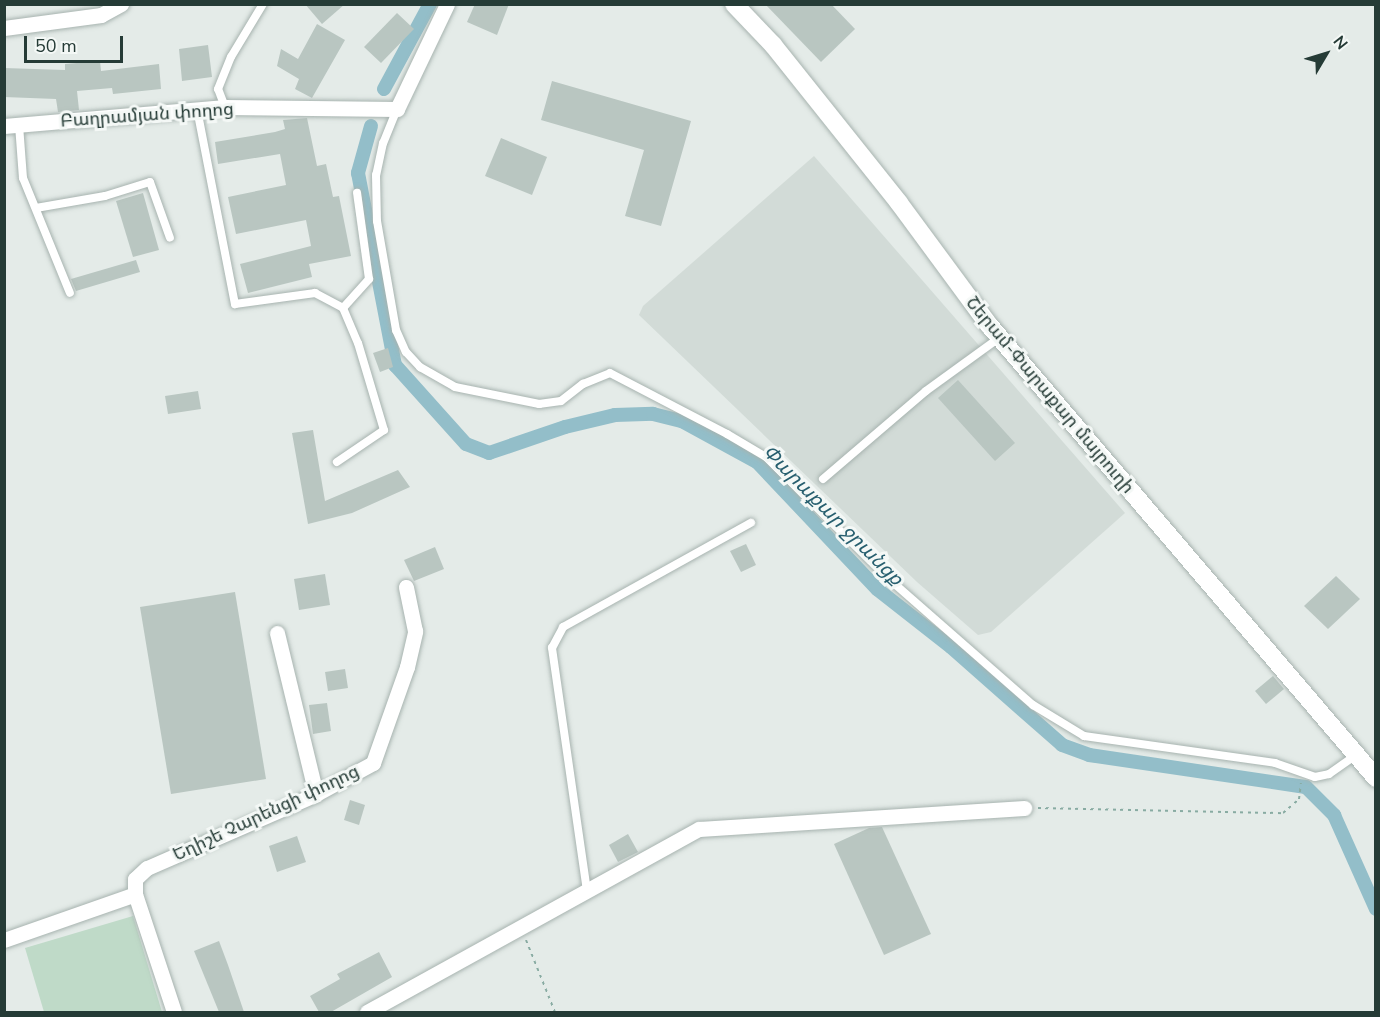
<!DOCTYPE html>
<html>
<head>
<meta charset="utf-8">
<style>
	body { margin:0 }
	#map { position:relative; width:1380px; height:1017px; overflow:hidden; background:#e4ebe8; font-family:"Nunito Sans","Noto Sans Armenian",sans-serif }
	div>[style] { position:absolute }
	.built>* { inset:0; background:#d2dbd7 }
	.green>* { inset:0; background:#bfdac8 }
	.canal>* { height:14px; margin:-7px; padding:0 7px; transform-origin:7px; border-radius:7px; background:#93bec9 }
	.building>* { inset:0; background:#b9c6c1 }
	.path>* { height:2px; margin-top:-1px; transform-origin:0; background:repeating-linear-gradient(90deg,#88aba2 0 3px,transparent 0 7.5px) }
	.roads { filter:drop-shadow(0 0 2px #a7b3af) drop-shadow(0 0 2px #a7b3af) }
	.service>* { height:8px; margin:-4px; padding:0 4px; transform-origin:4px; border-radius:4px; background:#fff }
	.minor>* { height:15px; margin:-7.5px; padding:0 7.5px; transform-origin:7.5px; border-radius:7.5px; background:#fff }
	.tertiary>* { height:18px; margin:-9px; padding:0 9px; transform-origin:9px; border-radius:9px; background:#fff }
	span { translate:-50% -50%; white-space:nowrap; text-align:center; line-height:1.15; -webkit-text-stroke:6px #f4f8f6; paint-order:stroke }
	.street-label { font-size:18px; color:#253b36 }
	.water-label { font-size:20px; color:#275f6f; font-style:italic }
	.frame { position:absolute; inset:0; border:6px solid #253b36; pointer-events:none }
	.north { position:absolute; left:1296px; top:24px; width:60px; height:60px; -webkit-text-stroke:4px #f4f8f6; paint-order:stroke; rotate:52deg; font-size:16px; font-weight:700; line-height:24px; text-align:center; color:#253b36 }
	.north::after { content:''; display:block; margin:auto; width:21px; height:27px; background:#253b36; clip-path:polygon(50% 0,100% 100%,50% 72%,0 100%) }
	.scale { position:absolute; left:24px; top:36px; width:99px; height:27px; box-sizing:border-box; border:3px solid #253b36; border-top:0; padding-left:8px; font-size:18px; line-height:21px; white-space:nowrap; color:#253b36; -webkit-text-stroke:4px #f4f8f6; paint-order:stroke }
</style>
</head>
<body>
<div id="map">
	<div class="built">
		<div style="clip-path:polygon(814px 156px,1125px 513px,991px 632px,978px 635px,917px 582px,639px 315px,643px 306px)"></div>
	</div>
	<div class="green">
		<div style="clip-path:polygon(133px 916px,162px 1012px,44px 1012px,25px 948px)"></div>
	</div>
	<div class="canal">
		<div style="left:384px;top:89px;width:97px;rotate:-61.6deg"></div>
		<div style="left:371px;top:126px;width:49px;rotate:105.5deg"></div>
		<div style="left:358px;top:173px;width:196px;rotate:79.1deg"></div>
		<div style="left:395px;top:365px;width:106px;rotate:48.1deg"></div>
		<div style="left:466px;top:444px;width:25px;rotate:21deg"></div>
		<div style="left:489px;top:453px;width:80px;rotate:-18.9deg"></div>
		<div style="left:565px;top:427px;width:51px;rotate:-13.5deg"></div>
		<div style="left:615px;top:415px;width:38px;rotate:-2deg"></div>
		<div style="left:653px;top:414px;width:30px;rotate:14deg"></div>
		<div style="left:682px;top:421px;width:85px;rotate:28.7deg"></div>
		<div style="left:757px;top:462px;width:175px;rotate:46.6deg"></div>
		<div style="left:877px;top:589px;width:94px;rotate:38.1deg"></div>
		<div style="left:951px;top:647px;width:148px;rotate:41.4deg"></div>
		<div style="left:1062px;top:745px;width:29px;rotate:20deg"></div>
		<div style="left:1089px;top:755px;width:219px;rotate:8.4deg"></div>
		<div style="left:1306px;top:787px;width:40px;rotate:45deg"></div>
		<div style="left:1334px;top:815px;width:103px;rotate:65.9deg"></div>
	</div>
	<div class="building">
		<div style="clip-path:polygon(305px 4px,345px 4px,322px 24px)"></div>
		<div style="clip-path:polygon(475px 4px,509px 4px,497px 35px,467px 22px)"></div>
		<div style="clip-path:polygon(765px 4px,831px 4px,855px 29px,821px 62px)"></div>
		<div style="clip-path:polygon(397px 13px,414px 29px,381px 63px,364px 47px)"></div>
		<div style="clip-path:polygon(317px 24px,345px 40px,312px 98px,295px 89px,299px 79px,277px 66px,281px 49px,298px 59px)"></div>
		<div style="clip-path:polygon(208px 45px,212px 77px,182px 81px,179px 49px)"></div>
		<div style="clip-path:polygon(100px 61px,101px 71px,159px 64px,161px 89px,113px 94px,112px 88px,77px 91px,79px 110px,58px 112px,56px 99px,4px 97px,4px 68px,65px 70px,65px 64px)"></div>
		<div style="clip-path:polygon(552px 81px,691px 121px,661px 226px,625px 216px,644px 150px,541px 120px)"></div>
		<div style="clip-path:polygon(307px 118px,317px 166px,326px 164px,333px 197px,339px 196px,351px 256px,309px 264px,312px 277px,248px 293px,240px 264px,311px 246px,306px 220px,236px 234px,228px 197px,286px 185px,280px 154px,218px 164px,215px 142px,275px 132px,285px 129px,283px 120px)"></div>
		<div style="clip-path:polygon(501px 138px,547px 157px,532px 195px,485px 176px)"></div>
		<div style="clip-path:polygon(143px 193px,159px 250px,133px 257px,116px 201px)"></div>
		<div style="clip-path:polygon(136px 260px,140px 272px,76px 291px,71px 279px)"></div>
		<div style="clip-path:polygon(388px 348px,393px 367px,380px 372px,373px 353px)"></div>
		<div style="clip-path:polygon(958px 380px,1015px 443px,995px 461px,938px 398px)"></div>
		<div style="clip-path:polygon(198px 391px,201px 409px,168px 414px,165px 396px)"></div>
		<div style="clip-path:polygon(313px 430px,325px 501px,398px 470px,410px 487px,352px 513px,308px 524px,292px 433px)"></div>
		<div style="clip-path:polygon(746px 544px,756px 565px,741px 572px,730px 551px)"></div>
		<div style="clip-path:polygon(435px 547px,444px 569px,414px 581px,404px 560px)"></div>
		<div style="clip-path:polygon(325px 574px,330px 605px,299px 610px,294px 579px)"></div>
		<div style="clip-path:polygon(1336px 576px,1360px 599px,1328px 629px,1304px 606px)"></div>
		<div style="clip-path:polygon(235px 592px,266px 779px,171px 794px,140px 607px)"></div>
		<div style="clip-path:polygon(345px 669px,348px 688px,328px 691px,325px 672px)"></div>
		<div style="clip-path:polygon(1273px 676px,1284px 689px,1266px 704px,1255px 691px)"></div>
		<div style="clip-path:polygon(327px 703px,331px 731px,313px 734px,309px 705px)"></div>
		<div style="clip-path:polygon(350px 800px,365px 805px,359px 825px,344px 820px)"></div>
		<div style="clip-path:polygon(882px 827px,931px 934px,884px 955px,834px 844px,869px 828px)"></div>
		<div style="clip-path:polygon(628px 834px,638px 852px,618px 862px,609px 845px)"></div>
		<div style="clip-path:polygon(297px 836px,306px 862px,277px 872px,269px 846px)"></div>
		<div style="clip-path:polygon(219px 941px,228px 965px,244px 1012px,219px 1012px,194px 951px)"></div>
		<div style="clip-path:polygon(379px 952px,392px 977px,331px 1012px,319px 1012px,310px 996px,340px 979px,337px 974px)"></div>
	</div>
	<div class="path">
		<div style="left:1038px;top:808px;width:245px;rotate:1.2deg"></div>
		<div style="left:1283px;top:813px;width:21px;rotate:-41deg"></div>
		<div style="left:1299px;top:799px;width:16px;rotate:-83deg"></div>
		<div style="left:526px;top:940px;width:78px;rotate:68.1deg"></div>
	</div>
	<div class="roads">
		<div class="service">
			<div style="left:225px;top:107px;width:19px;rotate:-111deg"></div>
			<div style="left:218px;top:89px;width:35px;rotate:-68deg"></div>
			<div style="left:231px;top:57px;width:62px;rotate:-58.9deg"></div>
			<div style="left:197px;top:109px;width:199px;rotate:79deg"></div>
			<div style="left:235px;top:304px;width:81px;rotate:-7.8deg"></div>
			<div style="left:315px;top:293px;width:32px;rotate:28deg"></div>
			<div style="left:343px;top:308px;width:38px;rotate:67deg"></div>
			<div style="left:358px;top:343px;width:91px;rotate:73.4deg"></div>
			<div style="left:384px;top:430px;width:57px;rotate:145.8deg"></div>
			<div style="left:397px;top:109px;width:37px;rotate:112deg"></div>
			<div style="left:383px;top:143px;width:33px;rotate:102deg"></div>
			<div style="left:376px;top:175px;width:46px;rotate:88.8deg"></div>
			<div style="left:377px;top:221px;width:111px;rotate:80.1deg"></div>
			<div style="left:396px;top:330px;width:24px;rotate:66deg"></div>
			<div style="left:406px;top:352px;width:21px;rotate:47deg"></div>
			<div style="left:420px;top:367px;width:40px;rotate:29.7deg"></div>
			<div style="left:455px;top:387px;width:86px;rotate:11.4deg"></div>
			<div style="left:539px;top:404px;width:22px;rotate:-8deg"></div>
			<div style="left:561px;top:401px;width:28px;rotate:-38deg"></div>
			<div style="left:583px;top:384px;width:29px;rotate:-22deg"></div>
			<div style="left:610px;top:373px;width:132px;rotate:27.5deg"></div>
			<div style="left:727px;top:434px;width:45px;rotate:30.5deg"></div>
			<div style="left:766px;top:457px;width:175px;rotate:44.8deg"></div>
			<div style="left:890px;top:580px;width:190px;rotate:41.2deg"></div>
			<div style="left:1033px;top:705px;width:60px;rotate:31.3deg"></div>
			<div style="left:1084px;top:736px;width:193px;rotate:8deg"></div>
			<div style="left:1275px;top:763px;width:42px;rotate:19.3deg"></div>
			<div style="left:1315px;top:777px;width:14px;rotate:-12deg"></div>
			<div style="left:1329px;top:774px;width:33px;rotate:-35deg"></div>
			<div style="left:19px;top:125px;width:53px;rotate:85.7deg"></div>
			<div style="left:23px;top:178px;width:124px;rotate:67.8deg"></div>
			<div style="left:36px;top:208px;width:70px;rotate:-9.9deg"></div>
			<div style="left:105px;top:196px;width:47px;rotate:-17.3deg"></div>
			<div style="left:150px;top:182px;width:59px;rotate:70.3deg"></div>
			<div style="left:343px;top:308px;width:39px;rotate:-48deg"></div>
			<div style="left:369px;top:279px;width:87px;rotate:-97.9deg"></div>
			<div style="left:823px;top:479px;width:135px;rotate:-40.5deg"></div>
			<div style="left:926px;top:391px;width:90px;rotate:-36deg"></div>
			<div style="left:587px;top:891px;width:246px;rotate:-98.2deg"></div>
			<div style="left:552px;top:648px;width:24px;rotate:-62deg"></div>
			<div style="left:563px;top:627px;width:215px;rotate:-29deg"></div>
		</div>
		<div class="minor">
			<div style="left:4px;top:28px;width:98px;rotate:-7.6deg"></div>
			<div style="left:101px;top:15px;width:23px;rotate:-29deg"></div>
			<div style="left:4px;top:126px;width:222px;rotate:-4.9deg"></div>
			<div style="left:225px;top:107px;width:172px;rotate:0.7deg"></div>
			<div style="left:397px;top:109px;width:116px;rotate:-64.5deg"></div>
			<div style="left:277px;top:633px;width:166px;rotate:76.4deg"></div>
			<div style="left:135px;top:894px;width:124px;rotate:71.7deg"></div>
			<div style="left:4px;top:940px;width:139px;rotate:-19.3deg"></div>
			<div style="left:135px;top:894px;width:15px;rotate:-90deg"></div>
			<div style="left:135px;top:879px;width:16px;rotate:-43deg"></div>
			<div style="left:147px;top:868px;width:184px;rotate:-23.6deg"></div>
			<div style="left:316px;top:794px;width:65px;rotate:-28.5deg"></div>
			<div style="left:373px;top:763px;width:102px;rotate:-70.5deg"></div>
			<div style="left:407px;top:667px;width:37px;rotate:-77deg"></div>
			<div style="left:415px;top:631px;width:45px;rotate:-101.6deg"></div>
			<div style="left:367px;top:1012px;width:379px;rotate:-28.9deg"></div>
			<div style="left:699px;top:829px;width:326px;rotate:-3.7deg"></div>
		</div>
		<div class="tertiary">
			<div style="left:734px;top:4px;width:57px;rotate:46.4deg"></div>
			<div style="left:773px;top:45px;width:202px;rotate:51.4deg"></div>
			<div style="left:899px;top:203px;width:152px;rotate:53.6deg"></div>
			<div style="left:989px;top:325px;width:596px;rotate:49.49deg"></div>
		</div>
	</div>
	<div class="street-label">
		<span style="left:147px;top:115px;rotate:-4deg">Բաղրամյան փողոց</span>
		<span style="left:1050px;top:395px;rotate:50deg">Շերամ-Փարաքար մայրուղի</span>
		<span style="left:266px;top:813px;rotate:-25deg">Եղիշե Չարենցի փողոց</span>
	</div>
	<div class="water-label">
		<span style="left:833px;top:515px;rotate:45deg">Փարաքար ջրանցք</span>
	</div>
	<div class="frame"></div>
	<div class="north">N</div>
	<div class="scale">50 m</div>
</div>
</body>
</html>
